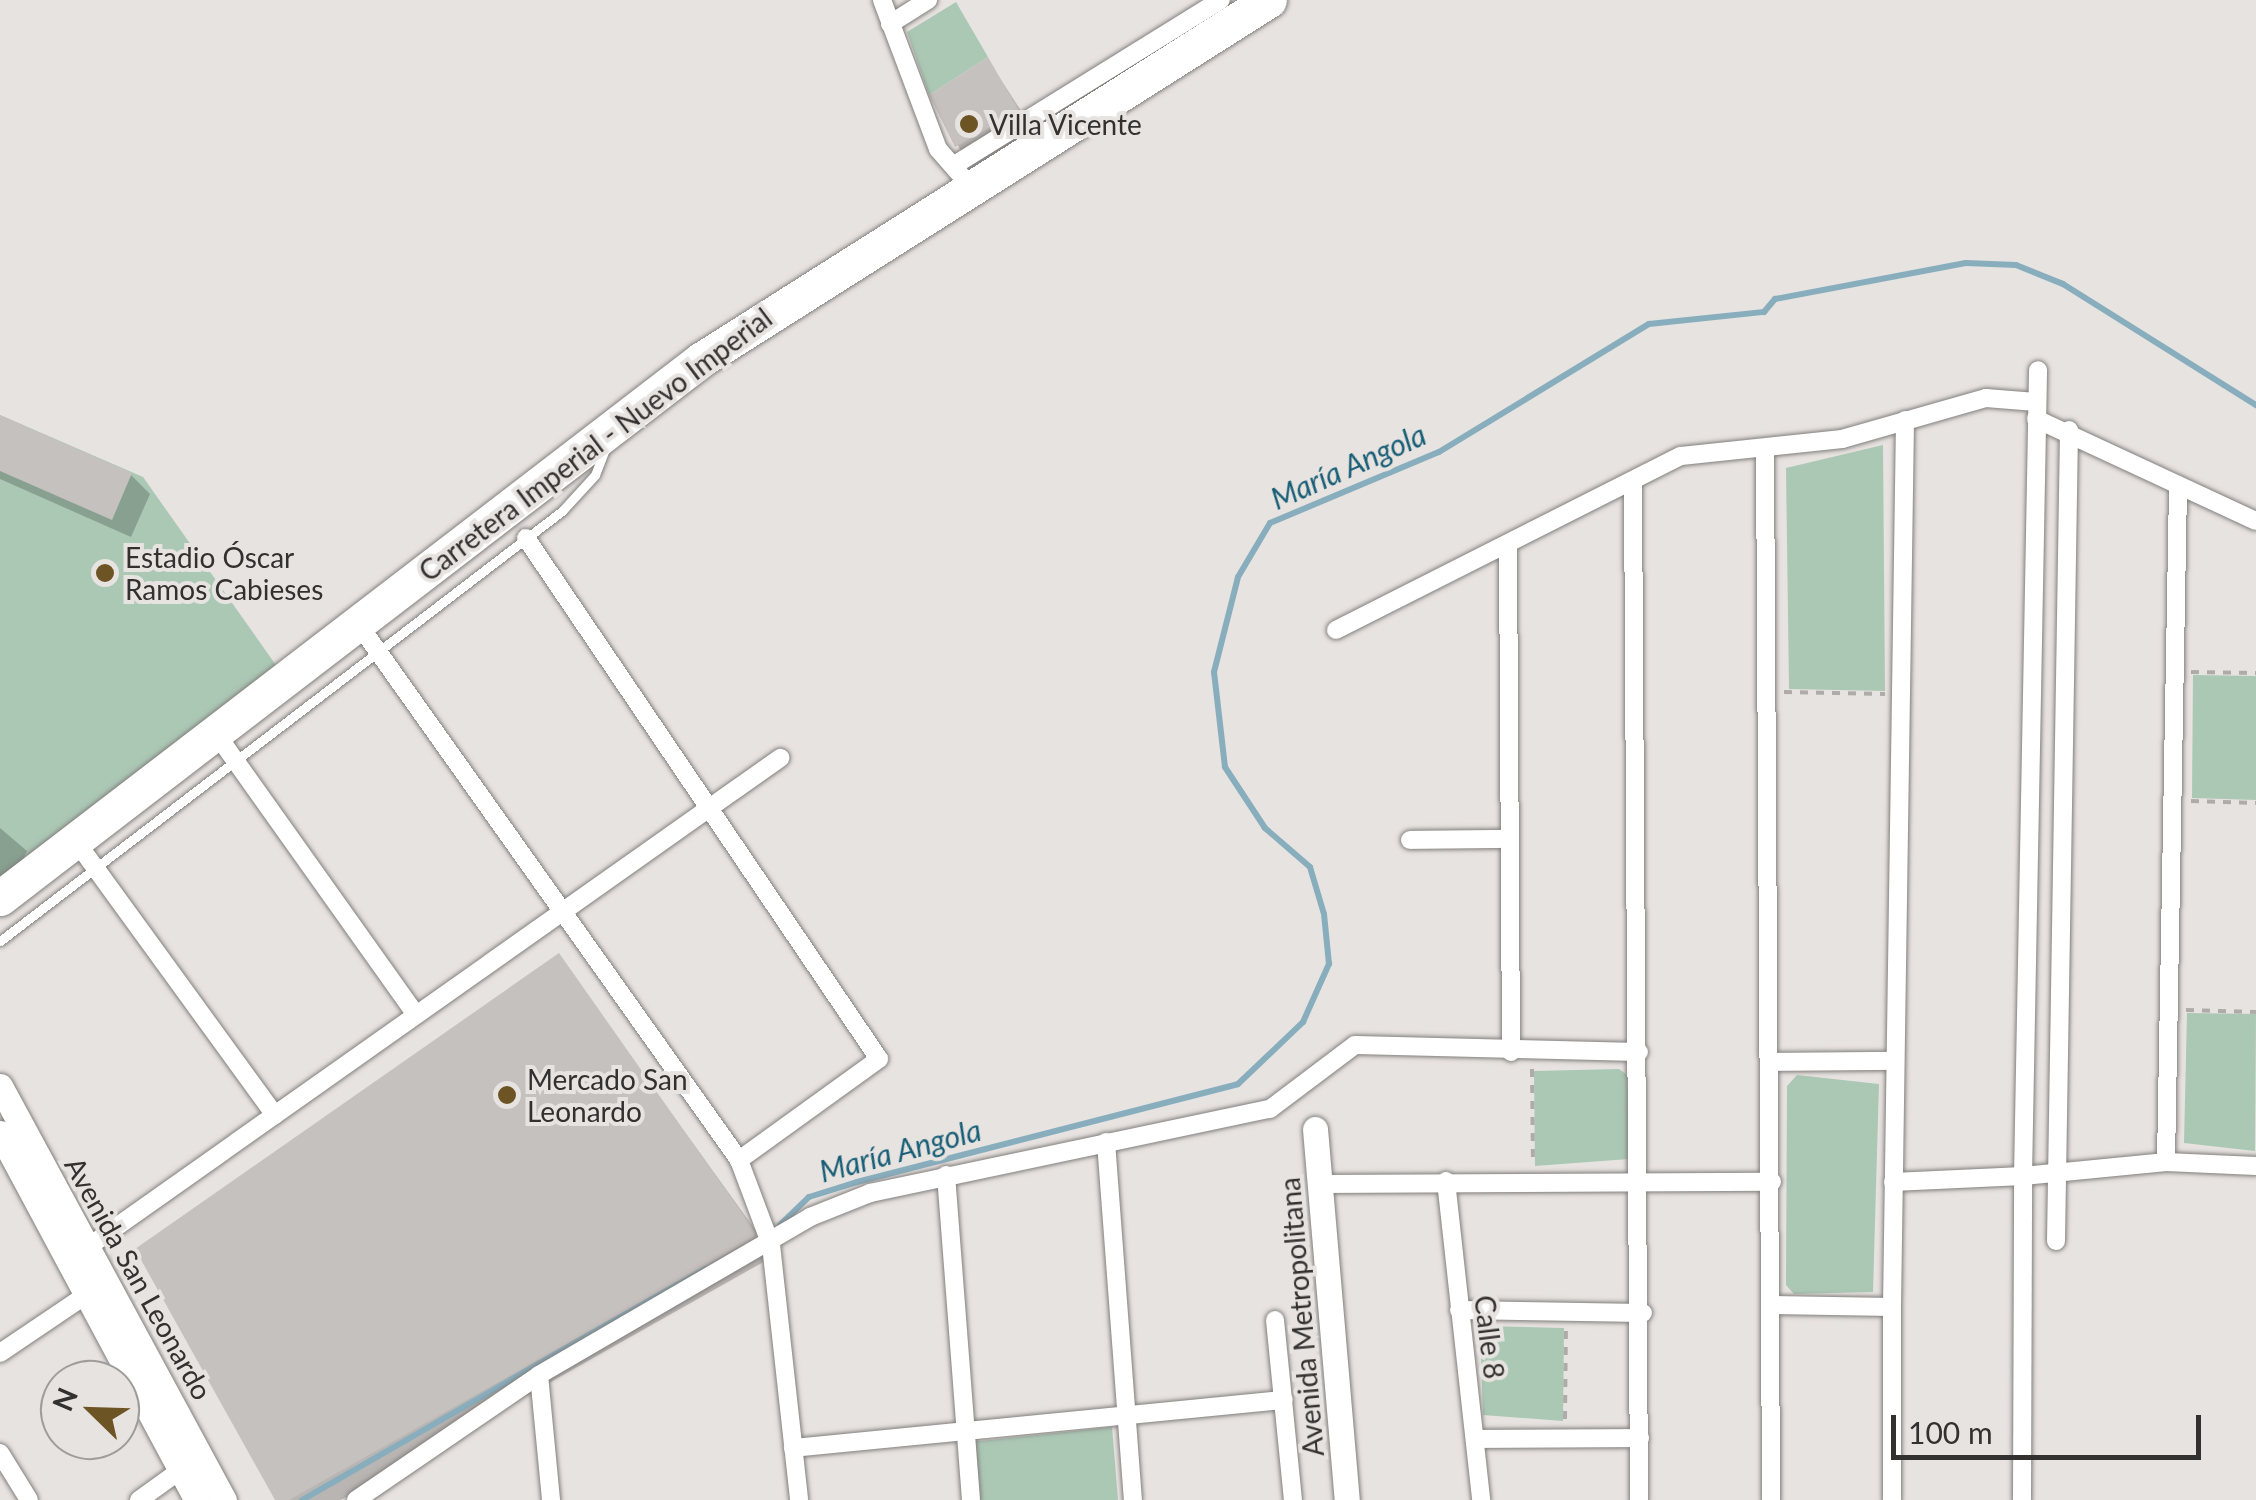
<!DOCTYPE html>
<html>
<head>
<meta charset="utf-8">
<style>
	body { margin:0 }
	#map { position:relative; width:2256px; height:1500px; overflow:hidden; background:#e7e3e0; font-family:Lato,sans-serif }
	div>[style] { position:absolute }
	.green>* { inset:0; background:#abc8b5 }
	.shadow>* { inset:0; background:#0003 }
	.stream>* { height:6px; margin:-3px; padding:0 3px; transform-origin:3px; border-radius:3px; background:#88aebe }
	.building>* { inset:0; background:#c5c1be }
	.path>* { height:4px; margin-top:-2px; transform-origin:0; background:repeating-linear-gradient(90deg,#aeaba8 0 8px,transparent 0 16px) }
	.roads { filter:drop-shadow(0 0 2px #827f7c) drop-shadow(0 0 2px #827f7c) }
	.lane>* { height:9px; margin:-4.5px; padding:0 4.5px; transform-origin:4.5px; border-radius:4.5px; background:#fff }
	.street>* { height:18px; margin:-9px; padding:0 9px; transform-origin:9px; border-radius:9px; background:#fff }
	.secondary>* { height:25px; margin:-12.5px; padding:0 12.5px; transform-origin:12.5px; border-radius:12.5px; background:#fff }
	.highway>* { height:35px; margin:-17.5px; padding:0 17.5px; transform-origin:17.5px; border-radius:17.5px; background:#fff }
	.dots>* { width:28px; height:28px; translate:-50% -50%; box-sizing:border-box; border:5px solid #e7e3e0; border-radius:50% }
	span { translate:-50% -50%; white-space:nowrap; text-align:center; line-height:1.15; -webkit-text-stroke:8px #e7e3e0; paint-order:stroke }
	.poi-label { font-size:28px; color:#333130 }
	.left { translate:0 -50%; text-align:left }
	.street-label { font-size:28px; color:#333130 }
	.water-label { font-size:30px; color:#185e76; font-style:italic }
	.north { position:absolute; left:40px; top:1360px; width:100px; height:100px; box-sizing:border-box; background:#e7e3e0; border:2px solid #9f9c9a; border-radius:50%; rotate:293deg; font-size:28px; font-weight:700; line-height:40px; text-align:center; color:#333130 }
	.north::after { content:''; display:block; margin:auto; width:35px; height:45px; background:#6c5424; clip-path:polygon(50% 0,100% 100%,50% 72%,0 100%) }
	.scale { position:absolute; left:1891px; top:1415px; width:310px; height:45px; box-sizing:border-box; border:5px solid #333130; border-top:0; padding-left:12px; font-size:30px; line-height:35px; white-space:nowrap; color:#333130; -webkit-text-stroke:8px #e7e3e0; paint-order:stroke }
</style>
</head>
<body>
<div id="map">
	<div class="green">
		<div style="clip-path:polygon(956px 2px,988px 57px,929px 95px,907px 32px)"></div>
		<div style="clip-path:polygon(0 415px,143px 477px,278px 668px,0 886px)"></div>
		<div style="clip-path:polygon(1883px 445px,1885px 691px,1789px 689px,1786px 468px)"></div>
		<div style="clip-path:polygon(2193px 675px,2256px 676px,2256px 800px,2192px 798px)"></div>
		<div style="clip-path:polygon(2187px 1013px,2256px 1014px,2255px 1151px,2184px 1143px)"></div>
		<div style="clip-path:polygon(1619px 1069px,1627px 1075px,1629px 1159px,1535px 1166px,1534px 1071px)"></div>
		<div style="clip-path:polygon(1797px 1075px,1879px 1084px,1873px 1292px,1794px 1294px,1786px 1285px,1787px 1086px)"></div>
		<div style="clip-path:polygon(1480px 1326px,1564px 1328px,1563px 1421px,1483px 1415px)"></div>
		<div style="clip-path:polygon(1112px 1427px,1118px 1500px,976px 1500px,971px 1442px)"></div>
	</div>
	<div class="shadow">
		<div style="clip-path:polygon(988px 60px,1031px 126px,963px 155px,932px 96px)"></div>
		<div style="clip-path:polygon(0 418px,131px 475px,150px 494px,131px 537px,0 479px)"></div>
		<div style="clip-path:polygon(0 828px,27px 851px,0 908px)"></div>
		<div style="clip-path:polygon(559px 957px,774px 1256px,341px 1500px,279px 1500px)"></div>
	</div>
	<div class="stream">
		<div style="left:780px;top:1225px;width:40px;rotate:-44deg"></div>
		<div style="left:809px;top:1197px;width:50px;rotate:-17.4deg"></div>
		<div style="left:857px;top:1182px;width:393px;rotate:-14.4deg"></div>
		<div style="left:1238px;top:1084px;width:90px;rotate:-43.6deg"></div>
		<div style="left:1303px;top:1022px;width:64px;rotate:-65.9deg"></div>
		<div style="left:1329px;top:964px;width:50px;rotate:-95.7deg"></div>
		<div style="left:1324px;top:914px;width:49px;rotate:-106.6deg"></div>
		<div style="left:1310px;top:867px;width:60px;rotate:-139.1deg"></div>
		<div style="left:1265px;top:828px;width:73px;rotate:-123.3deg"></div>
		<div style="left:1225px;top:767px;width:96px;rotate:-96.6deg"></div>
		<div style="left:1214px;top:672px;width:98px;rotate:-75.8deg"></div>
		<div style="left:1238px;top:577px;width:63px;rotate:-59.3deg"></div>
		<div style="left:1270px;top:523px;width:183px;rotate:-22.8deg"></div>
		<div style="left:1439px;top:452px;width:246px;rotate:-31.4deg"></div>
		<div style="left:1649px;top:324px;width:116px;rotate:-6deg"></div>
		<div style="left:1764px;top:312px;width:17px;rotate:-50deg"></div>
		<div style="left:1775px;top:299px;width:194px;rotate:-10.7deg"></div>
		<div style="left:1966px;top:263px;width:50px;rotate:2.3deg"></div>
		<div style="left:2016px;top:265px;width:51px;rotate:22deg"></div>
		<div style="left:2063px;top:284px;width:228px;rotate:32.1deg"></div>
		<div style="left:302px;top:1500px;width:464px;rotate:-29.9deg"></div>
	</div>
	<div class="building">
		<div style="clip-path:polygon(988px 57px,1019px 111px,955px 147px,929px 95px)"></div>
		<div style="clip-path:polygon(0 415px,132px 473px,112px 520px,0 471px)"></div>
		<div style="clip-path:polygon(559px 953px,758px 1236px,289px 1500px,275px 1500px,135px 1249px)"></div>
	</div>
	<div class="path">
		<div style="left:2191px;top:672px;width:65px;rotate:0.9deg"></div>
		<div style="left:1784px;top:692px;width:101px;rotate:1.1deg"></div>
		<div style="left:2191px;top:801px;width:65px;rotate:1.8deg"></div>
		<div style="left:2186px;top:1010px;width:70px;rotate:1.6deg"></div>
		<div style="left:1532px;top:1069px;width:95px;rotate:89.4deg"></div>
		<div style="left:1565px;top:1419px;width:91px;rotate:-89.4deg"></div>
	</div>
	<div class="roads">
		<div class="lane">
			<div style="left:0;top:941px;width:708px;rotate:-37.42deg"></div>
			<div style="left:562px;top:511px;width:49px;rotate:-47.5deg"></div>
			<div style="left:595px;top:475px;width:31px;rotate:-69deg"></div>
		</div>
		<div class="street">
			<div style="left:882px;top:0;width:159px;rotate:69.4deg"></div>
			<div style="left:938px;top:149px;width:35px;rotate:49deg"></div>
			<div style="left:890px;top:24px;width:45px;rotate:-32.3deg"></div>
			<div style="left:953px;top:166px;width:315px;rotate:-31.8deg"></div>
			<div style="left:2036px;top:419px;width:242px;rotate:24.9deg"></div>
			<div style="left:1765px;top:450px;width:1050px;rotate:89.67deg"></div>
			<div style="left:1633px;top:485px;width:1015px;rotate:89.66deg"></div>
			<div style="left:526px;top:538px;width:629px;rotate:55.88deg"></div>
			<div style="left:879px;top:1059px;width:173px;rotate:144.2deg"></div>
			<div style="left:1508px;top:547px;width:505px;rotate:89.66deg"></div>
			<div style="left:357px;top:622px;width:660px;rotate:54.62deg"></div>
			<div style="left:739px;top:1160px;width:91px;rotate:69.4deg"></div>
			<div style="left:771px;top:1245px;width:257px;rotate:83.7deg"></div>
			<div style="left:1336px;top:630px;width:386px;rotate:-26.8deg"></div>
			<div style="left:1681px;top:456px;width:162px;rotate:-6deg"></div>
			<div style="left:1842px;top:439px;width:150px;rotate:-15.9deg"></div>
			<div style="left:1986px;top:398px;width:50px;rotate:4.6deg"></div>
			<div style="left:215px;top:732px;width:345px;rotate:54.6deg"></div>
			<div style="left:75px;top:840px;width:340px;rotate:54deg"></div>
			<div style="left:1410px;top:840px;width:99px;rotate:-0.6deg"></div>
			<div style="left:1772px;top:1062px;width:120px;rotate:-0.5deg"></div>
			<div style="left:1106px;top:1142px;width:359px;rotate:85.7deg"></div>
			<div style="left:2166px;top:1162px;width:677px;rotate:-88.98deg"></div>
			<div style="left:946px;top:1175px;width:326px;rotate:85.6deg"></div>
			<div style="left:1446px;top:1181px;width:321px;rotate:83.7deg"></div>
			<div style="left:1893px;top:1182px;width:130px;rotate:-2.6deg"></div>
			<div style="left:2023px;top:1176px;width:806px;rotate:-88.93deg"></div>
			<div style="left:1320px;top:1184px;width:452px;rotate:-0.3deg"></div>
			<div style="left:2056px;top:1241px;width:811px;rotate:-89.08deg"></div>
			<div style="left:78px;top:1254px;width:860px;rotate:-35.24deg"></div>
			<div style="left:1772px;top:1305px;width:120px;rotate:1deg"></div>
			<div style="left:1892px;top:1307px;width:887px;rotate:-89.16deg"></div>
			<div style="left:1892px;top:1307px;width:193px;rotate:90deg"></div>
			<div style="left:1459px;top:1310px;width:184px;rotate:0.9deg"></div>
			<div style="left:1275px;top:1320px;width:181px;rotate:84.3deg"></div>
			<div style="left:0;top:1353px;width:115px;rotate:-34deg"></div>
			<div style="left:539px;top:1375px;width:126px;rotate:84.5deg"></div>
			<div style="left:1476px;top:1439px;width:164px;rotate:-0.3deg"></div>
			<div style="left:793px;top:1448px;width:493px;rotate:-5.6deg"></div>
			<div style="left:0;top:1453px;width:55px;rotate:58.3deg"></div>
			<div style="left:139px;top:1500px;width:62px;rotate:-35.8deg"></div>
			<div style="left:356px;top:1500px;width:222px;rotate:-34.3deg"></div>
			<div style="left:539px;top:1375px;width:314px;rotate:-30.2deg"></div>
			<div style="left:810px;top:1217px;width:65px;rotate:-21.8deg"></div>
			<div style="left:870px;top:1193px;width:409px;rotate:-11.9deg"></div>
			<div style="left:1270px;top:1109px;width:106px;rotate:-37deg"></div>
			<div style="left:1355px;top:1045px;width:284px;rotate:1.4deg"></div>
			<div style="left:2022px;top:1500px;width:324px;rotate:-89.8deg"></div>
			<div style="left:2023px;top:1176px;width:144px;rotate:-5.6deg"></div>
			<div style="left:2166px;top:1162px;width:90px;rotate:2.5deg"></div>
		</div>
		<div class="secondary">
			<div style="left:0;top:1086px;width:471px;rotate:61.6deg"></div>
			<div style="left:1315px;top:1129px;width:372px;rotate:85.1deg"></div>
			<div style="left:0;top:1133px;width:417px;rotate:61.8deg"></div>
		</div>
		<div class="highway">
			<div style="left:0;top:898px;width:885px;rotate:-37.52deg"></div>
			<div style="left:702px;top:359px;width:671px;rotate:-32.34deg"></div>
		</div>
	</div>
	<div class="dots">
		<div style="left:969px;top:124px;background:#6c5424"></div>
		<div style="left:105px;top:573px;background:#6c5424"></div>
		<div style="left:507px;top:1095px;background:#6c5424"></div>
	</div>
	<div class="poi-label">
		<span class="left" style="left:989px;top:124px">Villa Vicente</span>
		<span class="left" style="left:125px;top:573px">Estadio Óscar<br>Ramos Cabieses</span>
		<span class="left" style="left:527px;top:1095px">Mercado San<br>Leonardo</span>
	</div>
	<div class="street-label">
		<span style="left:595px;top:444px;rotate:-37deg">Carretera Imperial - Nuevo Imperial</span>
		<span style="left:139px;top:1278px;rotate:61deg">Avenida San Leonardo</span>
		<span style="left:1301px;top:1317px;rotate:-95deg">Avenida Metropolitana</span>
		<span style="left:1490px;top:1337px;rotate:83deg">Calle 8</span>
	</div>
	<div class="water-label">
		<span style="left:1348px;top:466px;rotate:-24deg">María Angola</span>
		<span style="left:900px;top:1150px;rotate:-15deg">María Angola</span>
	</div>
	<div class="north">N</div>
	<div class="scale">100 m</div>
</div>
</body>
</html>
